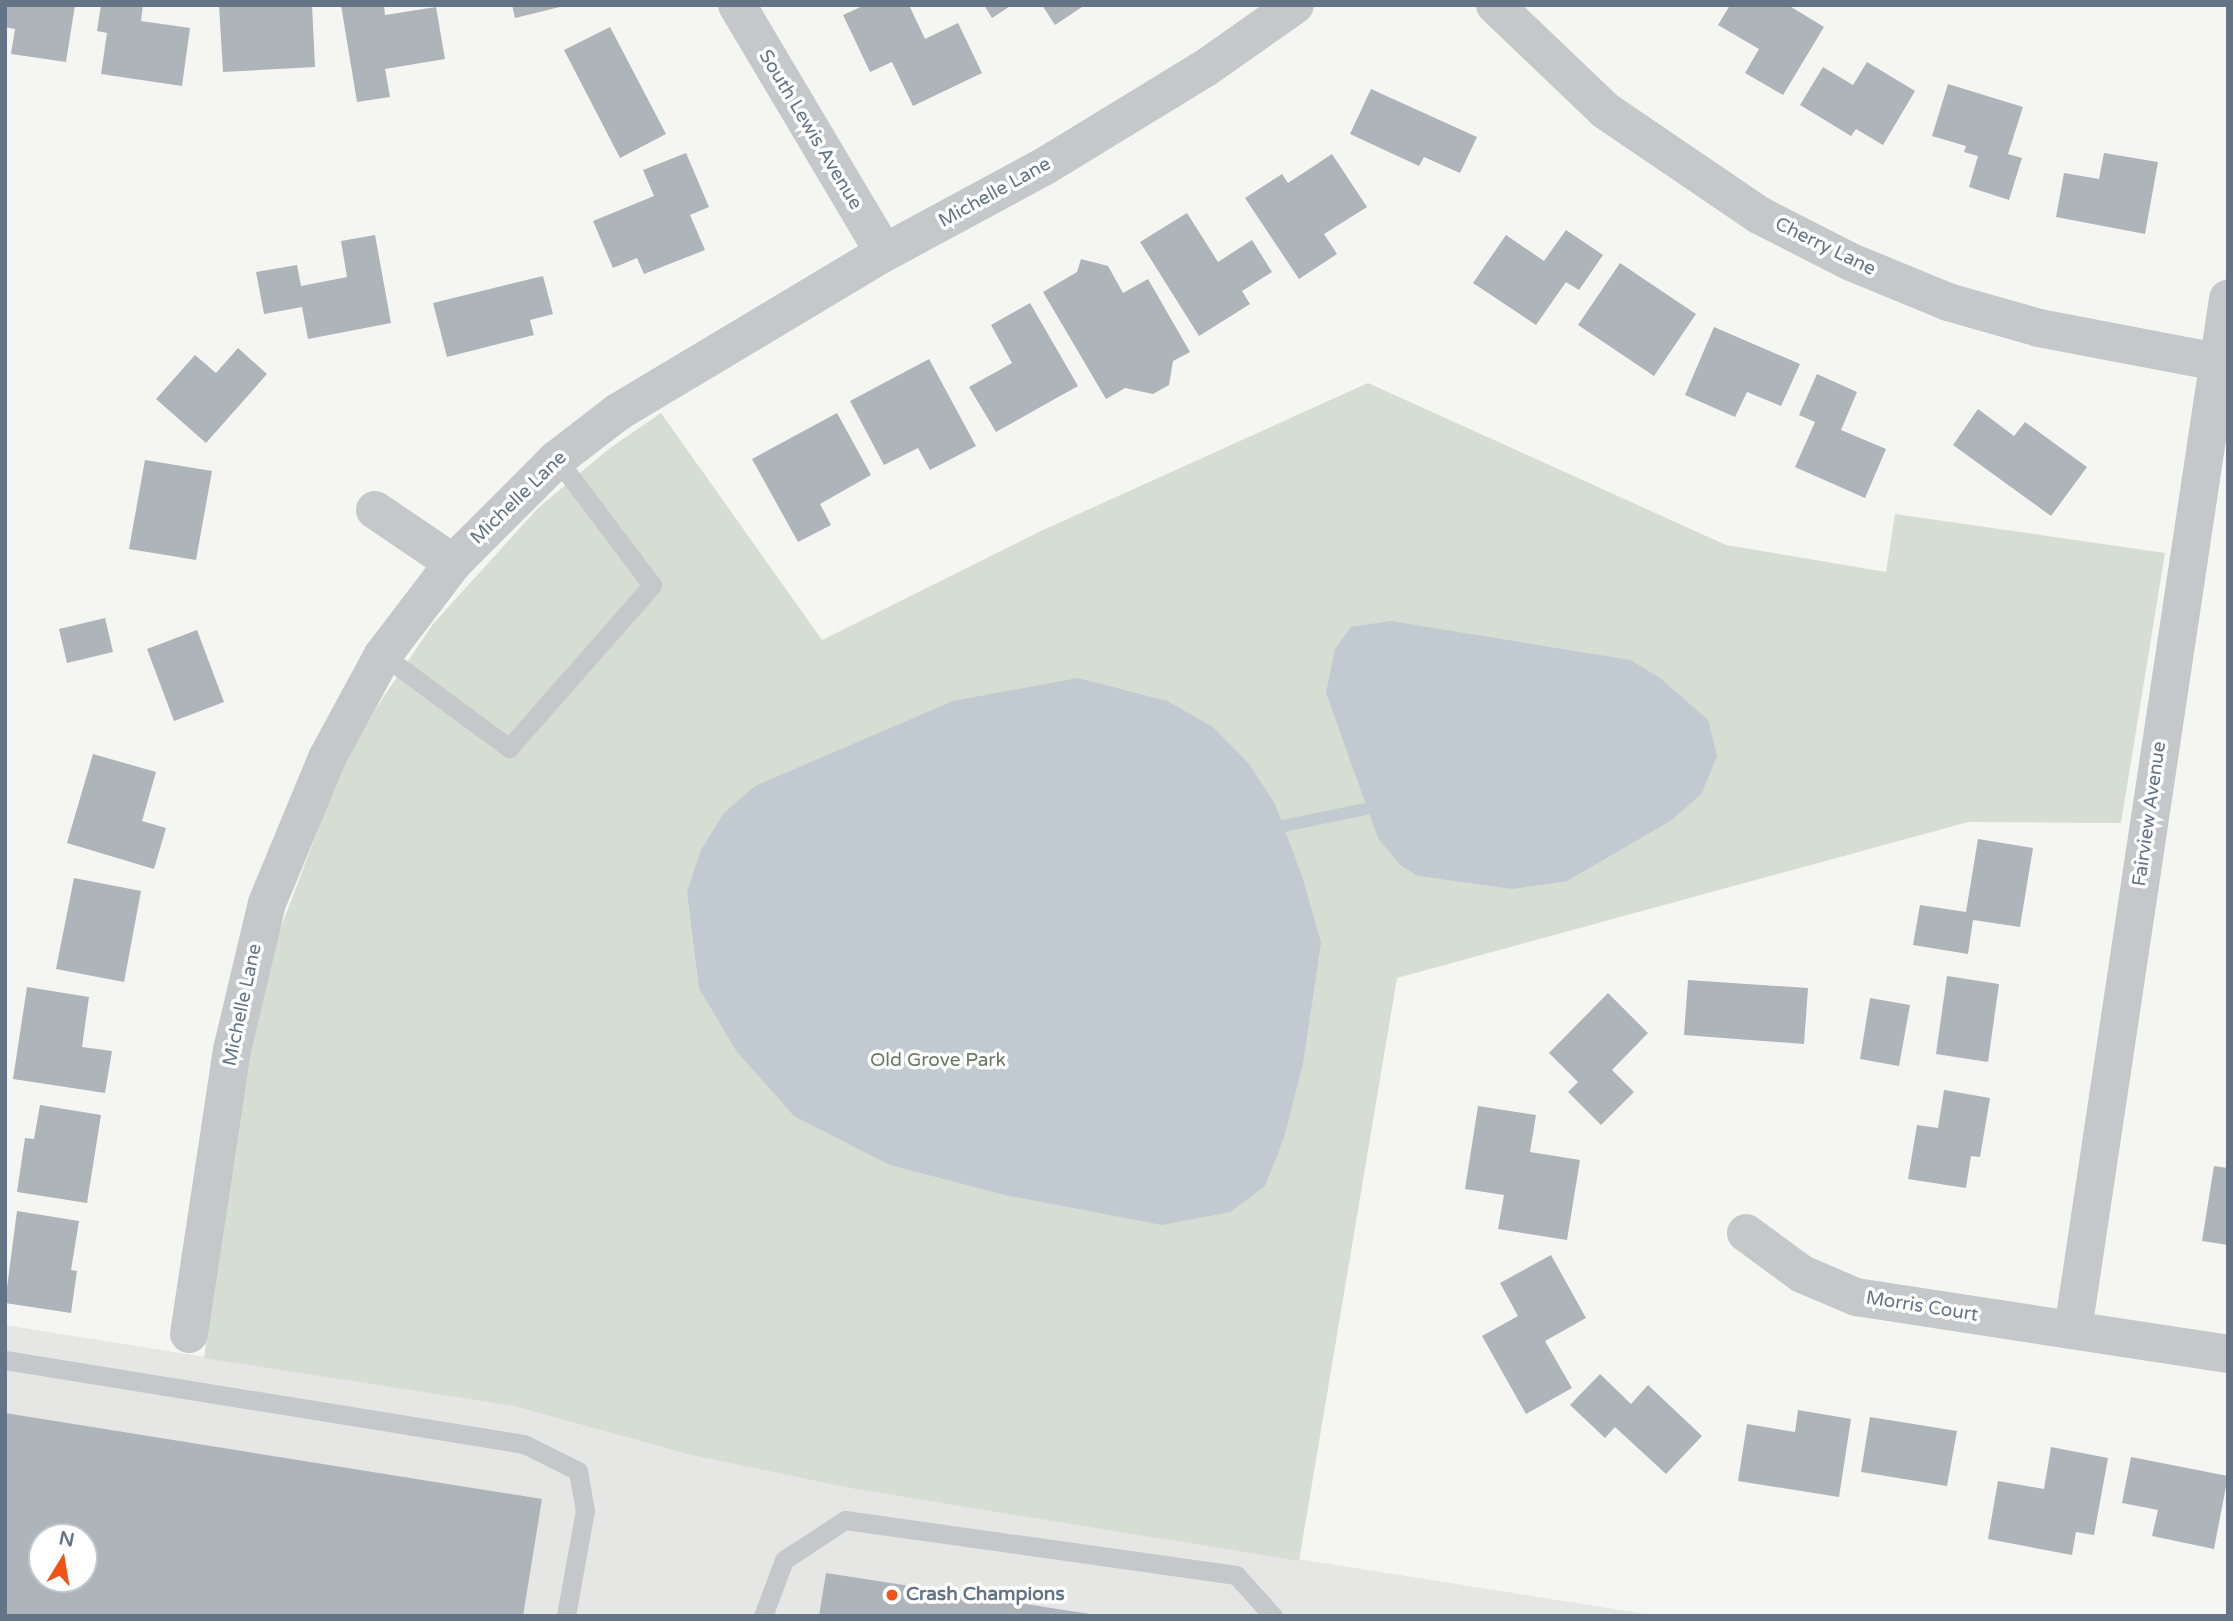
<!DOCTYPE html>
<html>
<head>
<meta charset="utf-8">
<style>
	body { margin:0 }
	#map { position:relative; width:2233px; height:1621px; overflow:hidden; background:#f5f6f1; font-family:"Varela Round",sans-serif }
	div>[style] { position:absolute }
	.built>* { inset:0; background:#e6e7e5 }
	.green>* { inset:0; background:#d6ddd2 }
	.water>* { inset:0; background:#c0cad0 }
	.stream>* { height:12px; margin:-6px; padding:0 6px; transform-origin:6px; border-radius:6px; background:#c0cad0 }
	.building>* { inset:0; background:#adb4ba }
	.service>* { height:19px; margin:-9.5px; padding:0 9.5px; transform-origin:9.5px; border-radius:9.5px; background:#c4c8cb }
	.minor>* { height:38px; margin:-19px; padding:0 19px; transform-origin:19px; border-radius:19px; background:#c4c8cb }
	.dots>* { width:19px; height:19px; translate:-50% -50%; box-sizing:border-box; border:4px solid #fff; border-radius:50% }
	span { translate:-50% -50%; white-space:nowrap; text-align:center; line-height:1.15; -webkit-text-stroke:7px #fff; paint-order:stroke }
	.street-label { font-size:19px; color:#627485 }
	.park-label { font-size:19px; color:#657b61 }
	.poi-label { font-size:19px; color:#627485; font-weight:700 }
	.left { translate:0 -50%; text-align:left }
	.frame { position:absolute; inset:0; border:7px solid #627485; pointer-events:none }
	.north { position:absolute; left:28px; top:1523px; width:70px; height:70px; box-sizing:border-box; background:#fff; border:2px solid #c0c7ce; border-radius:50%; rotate:11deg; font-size:19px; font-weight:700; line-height:28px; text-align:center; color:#627485 }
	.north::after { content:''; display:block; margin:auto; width:24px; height:32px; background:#f05317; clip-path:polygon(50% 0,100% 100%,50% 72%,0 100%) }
</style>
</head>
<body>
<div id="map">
	<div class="built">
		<div style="clip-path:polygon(evenodd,5px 1325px,513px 1406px,691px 1455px,849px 1488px,1659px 1616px,5px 1616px,5px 1325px,42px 1537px,84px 1537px,84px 1579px,42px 1579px,42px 1537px)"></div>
	</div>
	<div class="green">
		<div style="clip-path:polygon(1368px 383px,1726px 545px,1886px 572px,1895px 514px,2165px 553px,2121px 823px,1968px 822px,1397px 978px,1299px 1561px,849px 1488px,691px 1455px,513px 1406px,204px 1358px,239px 1105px,275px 943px,339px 774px,376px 708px,433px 624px,538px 508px,610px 448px,661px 413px,822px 640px,1043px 530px)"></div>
	</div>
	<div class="water">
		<div style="clip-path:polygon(1391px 621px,1630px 660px,1660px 678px,1708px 720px,1717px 756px,1702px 793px,1672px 820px,1567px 881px,1513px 889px,1418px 876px,1400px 865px,1378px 838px,1326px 693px,1335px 649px,1351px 627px)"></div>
		<div style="clip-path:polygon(1078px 678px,1167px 701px,1213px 727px,1249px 764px,1275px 804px,1303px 879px,1321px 943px,1303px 1063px,1284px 1138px,1265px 1186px,1230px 1212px,1162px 1225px,1005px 1195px,890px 1165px,794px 1116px,737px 1052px,699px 988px,687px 892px,701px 850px,724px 813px,755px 786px,953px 701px)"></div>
	</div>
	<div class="stream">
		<div style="left:1283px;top:826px;width:85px;rotate:-11.6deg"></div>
	</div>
	<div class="building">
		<div style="clip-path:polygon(5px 5px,75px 5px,66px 62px,11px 54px,15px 29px,5px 27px)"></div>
		<div style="clip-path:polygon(101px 5px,143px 5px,141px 21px,190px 28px,182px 86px,101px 74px,107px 33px,97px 31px)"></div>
		<div style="clip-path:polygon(219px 5px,312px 5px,315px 67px,223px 72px)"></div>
		<div style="clip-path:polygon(341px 5px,384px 5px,385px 15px,436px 7px,445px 59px,385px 69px,390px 97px,357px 102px)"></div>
		<div style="clip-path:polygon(512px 5px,564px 5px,564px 6px,515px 18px)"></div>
		<div style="clip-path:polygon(865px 5px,909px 5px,925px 39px,958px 23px,982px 73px,913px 106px,892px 62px,870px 72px,843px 15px)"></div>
		<div style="clip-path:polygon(984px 5px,1012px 5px,992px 18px)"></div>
		<div style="clip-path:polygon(1042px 5px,1085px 5px,1055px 25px)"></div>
		<div style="clip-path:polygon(1730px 5px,1788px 5px,1824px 27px,1783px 95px,1745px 73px,1759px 49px,1718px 25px)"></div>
		<div style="clip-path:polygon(610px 27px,666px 134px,620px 158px,564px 50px)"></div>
		<div style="clip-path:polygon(1867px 62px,1915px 91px,1883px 145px,1856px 129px,1851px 136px,1800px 105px,1823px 67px,1853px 85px)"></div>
		<div style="clip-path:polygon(1948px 84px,2023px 107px,2008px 154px,2022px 158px,2009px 200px,1969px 187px,1978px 156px,1964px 152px,1966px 146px,1932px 136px)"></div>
		<div style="clip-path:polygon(1371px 89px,1477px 137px,1460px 173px,1424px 157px,1419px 166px,1350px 134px)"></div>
		<div style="clip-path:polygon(686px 153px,709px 207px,690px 215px,705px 250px,644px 274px,637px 258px,613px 268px,593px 221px,654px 196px,643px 170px)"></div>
		<div style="clip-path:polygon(2104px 153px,2158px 162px,2145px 234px,2056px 217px,2064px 173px,2099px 179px)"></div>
		<div style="clip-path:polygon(1332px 154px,1367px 207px,1324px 234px,1337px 254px,1299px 279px,1245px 198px,1282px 174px,1288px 183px)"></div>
		<div style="clip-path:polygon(1187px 213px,1218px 262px,1252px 240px,1272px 272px,1242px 291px,1250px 304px,1199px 336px,1140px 242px)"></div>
		<div style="clip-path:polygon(1566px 230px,1603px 255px,1579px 290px,1566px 282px,1536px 325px,1473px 283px,1506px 235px,1544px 261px)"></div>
		<div style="clip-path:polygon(375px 235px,391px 323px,308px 339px,302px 307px,264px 314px,256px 272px,297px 265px,301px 286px,347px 277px,341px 241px)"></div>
		<div style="clip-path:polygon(1081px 259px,1108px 266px,1123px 293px,1148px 279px,1190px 352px,1173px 361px,1169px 385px,1153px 394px,1125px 388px,1106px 399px,1043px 292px,1077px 272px)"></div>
		<div style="clip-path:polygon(1620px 263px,1696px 314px,1654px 376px,1578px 325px)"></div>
		<div style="clip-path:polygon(543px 276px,553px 314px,530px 320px,534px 335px,447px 357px,433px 303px)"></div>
		<div style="clip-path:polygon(1030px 303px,1078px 386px,996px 432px,969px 387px,1012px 363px,991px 325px)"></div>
		<div style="clip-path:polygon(1714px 327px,1800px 364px,1781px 406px,1747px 392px,1735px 417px,1685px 395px)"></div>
		<div style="clip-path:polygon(238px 348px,267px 374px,206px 443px,156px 399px,195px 355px,216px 373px)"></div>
		<div style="clip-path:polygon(929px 359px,976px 446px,930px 470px,918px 448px,884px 465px,850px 401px)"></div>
		<div style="clip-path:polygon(1817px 374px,1857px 392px,1841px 430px,1886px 449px,1865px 498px,1795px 467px,1815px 422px,1799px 415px)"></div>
		<div style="clip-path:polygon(1978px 409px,2014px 436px,2025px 422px,2087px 467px,2051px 516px,1953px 445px)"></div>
		<div style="clip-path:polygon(837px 413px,871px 475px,820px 504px,831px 525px,798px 542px,752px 459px)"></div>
		<div style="clip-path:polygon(145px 460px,212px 471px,196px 560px,129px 549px)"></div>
		<div style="clip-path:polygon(105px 618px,113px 652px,67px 663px,59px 629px)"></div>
		<div style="clip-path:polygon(197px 630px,224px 702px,174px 721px,147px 649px)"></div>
		<div style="clip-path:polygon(93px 754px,156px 772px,142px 821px,166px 828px,154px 869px,67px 843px)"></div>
		<div style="clip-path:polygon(1978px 839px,2033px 848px,2020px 927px,1973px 920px,1968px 954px,1913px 945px,1920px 905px,1966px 912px)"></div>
		<div style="clip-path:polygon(74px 878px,141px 891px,124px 982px,56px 969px)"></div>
		<div style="clip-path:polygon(1947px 976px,1999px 984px,1988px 1062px,1936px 1054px)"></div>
		<div style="clip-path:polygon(1688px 980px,1808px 988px,1804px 1044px,1684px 1035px)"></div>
		<div style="clip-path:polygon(27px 987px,89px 997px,82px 1047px,112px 1051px,105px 1093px,13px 1079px)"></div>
		<div style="clip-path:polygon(1608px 993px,1648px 1033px,1612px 1070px,1634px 1092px,1601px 1125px,1568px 1092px,1578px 1082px,1549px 1053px)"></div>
		<div style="clip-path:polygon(1870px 998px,1910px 1005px,1899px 1066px,1860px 1059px)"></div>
		<div style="clip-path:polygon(1944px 1090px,1990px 1098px,1980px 1157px,1971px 1156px,1966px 1188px,1908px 1179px,1917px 1125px,1938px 1128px)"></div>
		<div style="clip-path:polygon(40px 1105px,101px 1115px,87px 1203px,17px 1192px,25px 1138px,34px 1139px)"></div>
		<div style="clip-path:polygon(1478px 1106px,1536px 1115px,1530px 1152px,1580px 1160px,1567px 1240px,1498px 1229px,1504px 1195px,1465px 1189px)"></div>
		<div style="clip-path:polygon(2214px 1166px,2228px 1168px,2228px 1245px,2202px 1241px)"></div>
		<div style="clip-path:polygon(17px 1211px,79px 1221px,71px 1270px,77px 1271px,71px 1313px,5px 1303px)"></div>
		<div style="clip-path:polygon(1551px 1255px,1586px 1318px,1545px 1341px,1572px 1388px,1526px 1414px,1482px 1336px,1518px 1316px,1500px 1283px)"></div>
		<div style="clip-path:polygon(1600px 1374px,1631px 1404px,1648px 1385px,1702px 1436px,1666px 1474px,1615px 1427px,1605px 1438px,1570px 1405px)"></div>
		<div style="clip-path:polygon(1798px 1410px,1851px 1419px,1839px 1497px,1738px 1481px,1747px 1424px,1795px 1432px)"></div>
		<div style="clip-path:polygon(evenodd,5px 1413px,542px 1499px,523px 1616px,5px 1616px,5px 1413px,42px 1537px,84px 1537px,84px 1579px,42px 1579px,42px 1537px)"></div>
		<div style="clip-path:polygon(1870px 1417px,1957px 1431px,1947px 1486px,1861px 1472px)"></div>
		<div style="clip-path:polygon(2051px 1447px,2108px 1458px,2094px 1535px,2076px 1532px,2072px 1555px,1988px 1539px,1998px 1481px,2044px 1489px)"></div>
		<div style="clip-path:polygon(2131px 1457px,2228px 1476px,2214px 1549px,2152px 1536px,2158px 1510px,2122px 1503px)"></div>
		<div style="clip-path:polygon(826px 1573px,1090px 1614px,1090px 1616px,819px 1616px)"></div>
	</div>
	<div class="service">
		<div style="left:383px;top:655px;width:157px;rotate:36.4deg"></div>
		<div style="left:509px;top:748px;width:217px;rotate:-48.7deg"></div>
		<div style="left:652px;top:585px;width:158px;rotate:-127deg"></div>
		<div style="left:5px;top:1360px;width:526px;rotate:9.19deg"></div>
		<div style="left:524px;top:1444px;width:60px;rotate:26.6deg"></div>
		<div style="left:578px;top:1471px;width:40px;rotate:80deg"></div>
		<div style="left:585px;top:1510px;width:108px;rotate:100.2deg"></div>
		<div style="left:763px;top:1616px;width:60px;rotate:-69.4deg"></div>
		<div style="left:784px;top:1560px;width:73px;rotate:-33.3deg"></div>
		<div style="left:845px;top:1520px;width:395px;rotate:8deg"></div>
		<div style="left:1236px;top:1575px;width:55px;rotate:47.9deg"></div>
	</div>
	<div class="minor">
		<div style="left:737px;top:5px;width:288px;rotate:59.3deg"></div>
		<div style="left:1495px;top:5px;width:153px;rotate:43.7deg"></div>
		<div style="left:1606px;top:111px;width:185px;rotate:34.2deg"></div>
		<div style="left:1759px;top:215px;width:103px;rotate:27.1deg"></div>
		<div style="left:1851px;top:262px;width:105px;rotate:22.4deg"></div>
		<div style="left:1948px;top:302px;width:95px;rotate:15.9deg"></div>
		<div style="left:2039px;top:328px;width:182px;rotate:10.8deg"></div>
		<div style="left:375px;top:510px;width:94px;rotate:34.2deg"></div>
		<div style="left:1746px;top:1233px;width:69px;rotate:36.2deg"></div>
		<div style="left:1802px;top:1274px;width:59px;rotate:23.1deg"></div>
		<div style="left:1856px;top:1297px;width:376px;rotate:8.7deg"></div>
		<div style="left:2073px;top:1330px;width:1043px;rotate:-81.45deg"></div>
		<div style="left:189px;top:1334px;width:287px;rotate:-81.4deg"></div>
		<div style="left:232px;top:1050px;width:151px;rotate:-76.6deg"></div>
		<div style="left:267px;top:903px;width:157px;rotate:-67.5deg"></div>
		<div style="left:327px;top:758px;width:117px;rotate:-61.5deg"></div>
		<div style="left:383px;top:655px;width:116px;rotate:-52.7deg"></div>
		<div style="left:453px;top:563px;width:147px;rotate:-45deg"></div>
		<div style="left:557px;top:459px;width:77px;rotate:-37.6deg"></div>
		<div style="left:618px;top:412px;width:310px;rotate:-30.9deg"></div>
		<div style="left:884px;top:253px;width:183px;rotate:-28.4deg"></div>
		<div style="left:1045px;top:166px;width:186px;rotate:-31.4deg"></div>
		<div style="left:1204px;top:69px;width:111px;rotate:-35.1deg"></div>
	</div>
	<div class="dots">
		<div style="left:892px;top:1595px;background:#f05317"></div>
	</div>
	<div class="street-label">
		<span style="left:810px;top:130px;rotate:59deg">South Lewis Avenue</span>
		<span style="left:995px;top:193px;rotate:-29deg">Michelle Lane</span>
		<span style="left:1825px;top:247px;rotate:26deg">Cherry Lane</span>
		<span style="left:519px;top:498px;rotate:-44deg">Michelle Lane</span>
		<span style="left:2150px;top:814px;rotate:-82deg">Fairview Avenue</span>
		<span style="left:243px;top:1005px;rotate:-78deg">Michelle Lane</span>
		<span style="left:1922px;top:1307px;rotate:9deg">Morris Court</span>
	</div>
	<div class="park-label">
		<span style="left:938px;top:1061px">Old Grove Park</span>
	</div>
	<div class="poi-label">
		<span class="left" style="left:906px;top:1595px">Crash Champions</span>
	</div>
	<div class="frame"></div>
	<div class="north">N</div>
</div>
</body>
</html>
